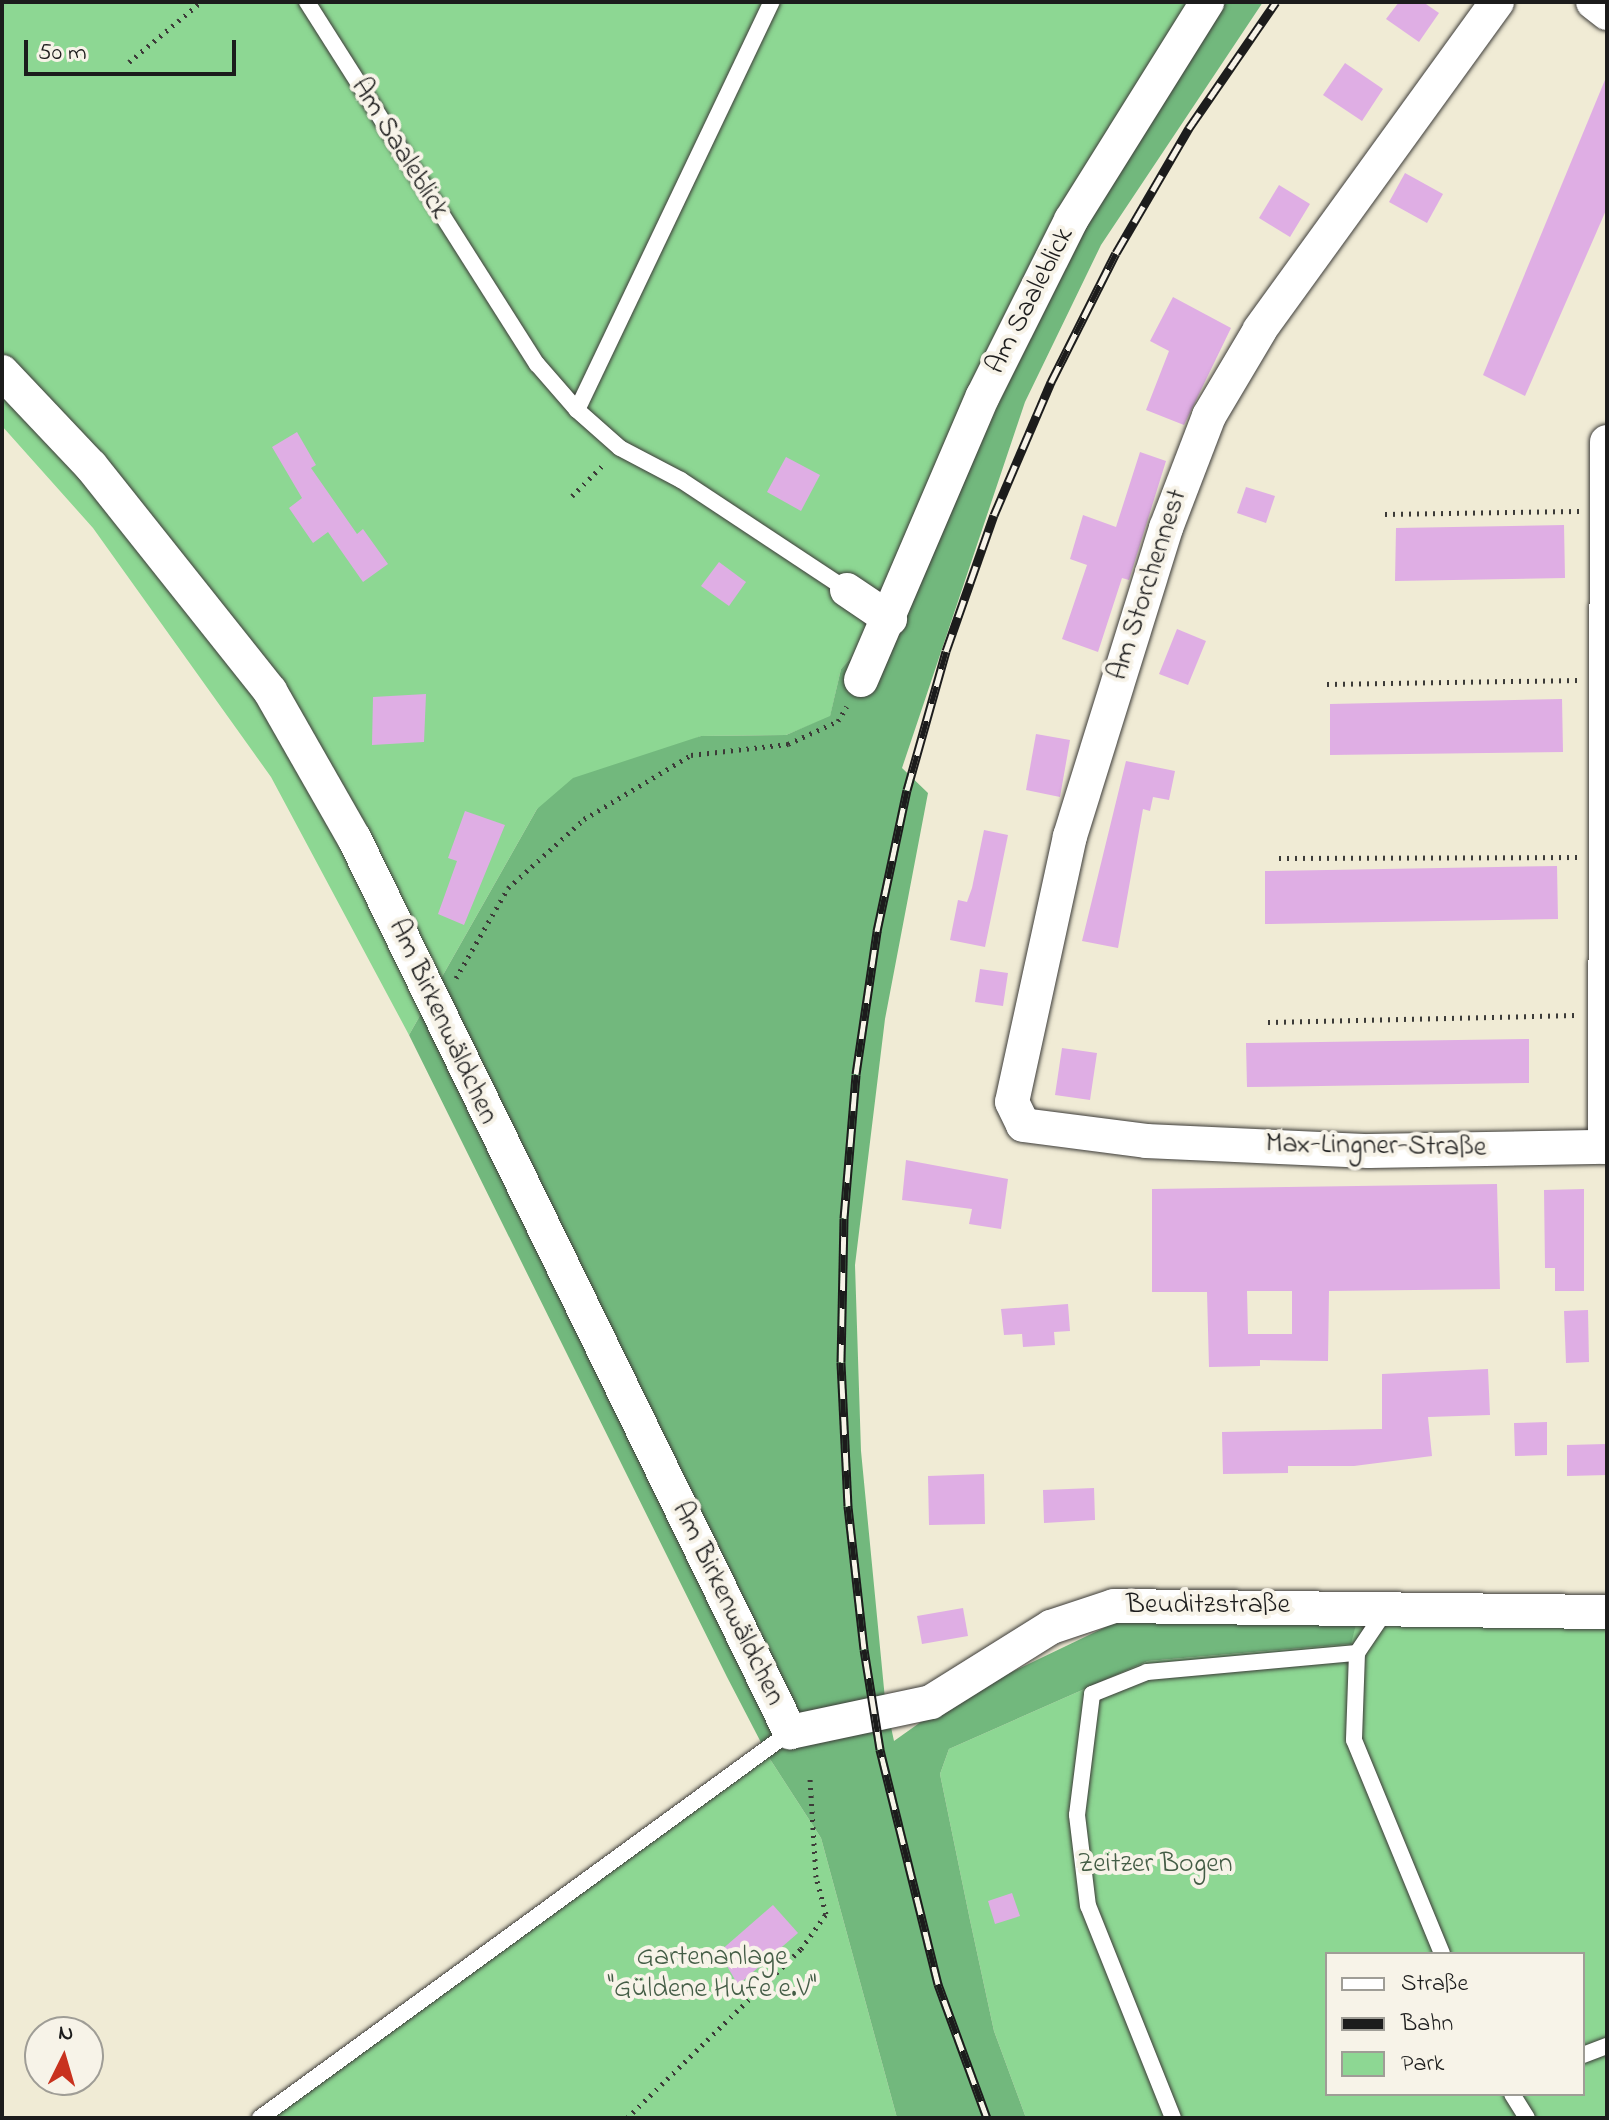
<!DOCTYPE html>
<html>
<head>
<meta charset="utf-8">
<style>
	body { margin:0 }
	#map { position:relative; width:1609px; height:2120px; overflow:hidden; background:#f0ebd5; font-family:"Indie Flower",sans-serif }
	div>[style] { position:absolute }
	.green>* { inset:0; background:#8dd793 }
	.forest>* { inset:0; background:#72b87d }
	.building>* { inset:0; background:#dfaee4 }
	.path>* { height:5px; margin-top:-2.5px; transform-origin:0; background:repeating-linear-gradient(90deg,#3c3b38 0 2px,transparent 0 8px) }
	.roads { filter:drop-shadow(0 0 2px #3c3b38) drop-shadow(0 0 2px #3c3b38) }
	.lane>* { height:16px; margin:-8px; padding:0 8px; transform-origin:8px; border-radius:8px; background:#fff }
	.street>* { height:34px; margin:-17px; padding:0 17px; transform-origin:17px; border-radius:17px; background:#fff }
	.rail>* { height:9px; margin-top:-4.5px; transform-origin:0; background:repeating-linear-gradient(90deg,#f7f3e8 0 18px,#1c1c1c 0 36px); box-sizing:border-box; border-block:2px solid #1c1c1c }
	span { translate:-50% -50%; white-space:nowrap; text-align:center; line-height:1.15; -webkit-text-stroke:8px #f7f3e8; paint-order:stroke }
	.street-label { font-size:28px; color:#1c1c1c }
	.park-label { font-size:28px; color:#445d46 }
	.frame { position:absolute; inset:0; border:4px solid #1c1c1c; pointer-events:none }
	.legend { position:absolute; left:1325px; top:1952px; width:260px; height:144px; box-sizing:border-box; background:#f7f3e8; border:2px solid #9f9d96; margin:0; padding:10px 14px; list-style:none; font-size:24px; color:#1c1c1c }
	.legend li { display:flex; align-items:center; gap:16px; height:40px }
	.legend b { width:40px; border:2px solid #9f9d96 }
	.north { position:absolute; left:24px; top:2016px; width:80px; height:80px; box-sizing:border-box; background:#f7f3e8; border:2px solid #9f9d96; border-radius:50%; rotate:5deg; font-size:22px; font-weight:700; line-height:32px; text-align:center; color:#1c1c1c }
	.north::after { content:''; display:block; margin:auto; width:28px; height:36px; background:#c8321e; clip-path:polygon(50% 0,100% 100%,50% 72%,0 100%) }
	.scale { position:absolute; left:24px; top:40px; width:212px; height:36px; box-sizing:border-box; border:4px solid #1c1c1c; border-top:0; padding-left:10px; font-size:24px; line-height:28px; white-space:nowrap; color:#1c1c1c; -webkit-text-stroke:6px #f7f3e8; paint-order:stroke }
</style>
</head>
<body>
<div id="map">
	<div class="green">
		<div style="clip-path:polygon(2px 2px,1221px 2px,918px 585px,841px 669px,830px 717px,786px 735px,701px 736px,537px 809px,409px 1035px,271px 777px,93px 528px,2px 426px)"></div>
		<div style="clip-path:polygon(evenodd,1357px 1621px,1607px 1625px,1607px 2118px,1026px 2118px,994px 2031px,970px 1920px,940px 1774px,949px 1749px,1148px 1661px,1350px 1644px,1357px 1621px,1327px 1954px,1583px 1954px,1583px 2094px,1327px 2094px,1327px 1954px)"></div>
		<div style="clip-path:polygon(768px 1756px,821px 1838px,897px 2118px,272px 2118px)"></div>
	</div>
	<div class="forest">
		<div style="clip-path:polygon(1221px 2px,1263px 2px,1101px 245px,1025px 402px,902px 768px,928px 793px,885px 1019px,855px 1265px,861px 1451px,885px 1699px,894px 1741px,949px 1702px,1114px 1623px,1357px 1621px,1351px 1644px,1148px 1661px,949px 1749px,940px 1774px,970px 1920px,994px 2031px,1026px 2118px,897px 2118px,821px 1838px,768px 1756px,727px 1677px,409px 1035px,537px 809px,573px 778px,701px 736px,786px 735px,830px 716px,841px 669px,918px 585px,1068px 250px)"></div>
	</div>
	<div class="building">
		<div style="clip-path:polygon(1399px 2px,1423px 2px,1439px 13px,1419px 42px,1386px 19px)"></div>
		<div style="clip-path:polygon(1345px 63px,1383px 89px,1362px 121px,1323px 95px)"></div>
		<div style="clip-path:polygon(1607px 75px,1607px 208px,1525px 396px,1483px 375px)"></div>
		<div style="clip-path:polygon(1405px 173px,1443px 194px,1427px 223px,1389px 202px)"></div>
		<div style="clip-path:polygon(1279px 185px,1310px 204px,1290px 237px,1259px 218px)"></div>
		<div style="clip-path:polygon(1173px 297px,1231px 328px,1184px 425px,1146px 410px,1169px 351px,1150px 341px)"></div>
		<div style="clip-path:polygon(297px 432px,316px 465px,311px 468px,357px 534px,363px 529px,388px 564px,363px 582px,328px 532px,313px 543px,289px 508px,302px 498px,272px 447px)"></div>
		<div style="clip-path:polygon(1140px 452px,1166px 461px,1129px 580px,1122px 578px,1098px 652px,1062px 639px,1087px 565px,1070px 559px,1083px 515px,1116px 527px)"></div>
		<div style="clip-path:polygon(786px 457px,820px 475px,801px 511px,767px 492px)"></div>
		<div style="clip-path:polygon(1246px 487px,1275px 496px,1266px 523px,1237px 513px)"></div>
		<div style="clip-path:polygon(1564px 525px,1565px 578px,1395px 581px,1396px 528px)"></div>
		<div style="clip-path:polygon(719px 562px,746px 582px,729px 606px,701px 586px)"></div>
		<div style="clip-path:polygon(1177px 629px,1206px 641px,1188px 685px,1159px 674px)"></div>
		<div style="clip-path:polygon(426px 694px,424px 742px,372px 745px,373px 697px)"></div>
		<div style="clip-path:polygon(1562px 699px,1563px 752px,1330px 755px,1330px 704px)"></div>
		<div style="clip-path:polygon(1036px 734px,1070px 740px,1060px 797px,1026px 790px)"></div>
		<div style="clip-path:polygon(1126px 761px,1175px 771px,1169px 800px,1153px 797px,1150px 811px,1143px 809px,1118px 948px,1082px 941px)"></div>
		<div style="clip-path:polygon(465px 811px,505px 825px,464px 925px,438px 914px,457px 861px,448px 858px)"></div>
		<div style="clip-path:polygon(984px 830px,1008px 835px,985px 947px,950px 940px,958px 900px,967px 902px,972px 888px)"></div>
		<div style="clip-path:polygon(1557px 866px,1558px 919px,1265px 924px,1265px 871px)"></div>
		<div style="clip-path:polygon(980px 969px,1008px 973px,1003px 1006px,975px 1002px)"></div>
		<div style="clip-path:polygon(1529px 1039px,1529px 1083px,1247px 1087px,1246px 1043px)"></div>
		<div style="clip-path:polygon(1062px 1048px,1097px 1053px,1090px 1100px,1055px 1095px)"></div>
		<div style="clip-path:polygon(906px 1160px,1008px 1179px,1001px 1229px,969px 1224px,972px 1209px,902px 1200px)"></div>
		<div style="clip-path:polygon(evenodd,1497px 1184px,1500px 1289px,1329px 1291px,1328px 1361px,1260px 1360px,1260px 1366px,1209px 1367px,1207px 1292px,1152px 1292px,1152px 1189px,1497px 1184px,1247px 1291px,1292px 1291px,1292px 1334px,1248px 1334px,1247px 1291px)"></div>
		<div style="clip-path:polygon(1584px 1189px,1584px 1291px,1555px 1291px,1555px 1268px,1545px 1268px,1544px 1190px)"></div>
		<div style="clip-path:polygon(1068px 1304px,1070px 1331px,1054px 1332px,1055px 1345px,1023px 1347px,1022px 1334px,1004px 1335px,1001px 1309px)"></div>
		<div style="clip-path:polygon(1588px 1310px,1589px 1362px,1566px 1363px,1564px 1311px)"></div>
		<div style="clip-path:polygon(1488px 1369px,1490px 1415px,1428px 1417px,1432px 1456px,1354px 1466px,1288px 1466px,1288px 1473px,1223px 1474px,1222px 1432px,1382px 1429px,1382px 1374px)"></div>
		<div style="clip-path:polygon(1547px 1422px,1547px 1455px,1515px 1456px,1514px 1423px)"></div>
		<div style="clip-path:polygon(1606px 1444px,1607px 1475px,1567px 1476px,1567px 1445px)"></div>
		<div style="clip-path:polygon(984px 1474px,985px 1524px,929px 1525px,928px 1476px)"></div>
		<div style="clip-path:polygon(1094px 1488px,1095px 1520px,1044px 1523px,1043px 1490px)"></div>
		<div style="clip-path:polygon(963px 1608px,968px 1636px,922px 1644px,917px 1616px)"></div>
		<div style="clip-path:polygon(1012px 1893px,1020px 1916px,995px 1924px,988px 1901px)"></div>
		<div style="clip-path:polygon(773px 1905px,798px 1933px,738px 1985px,719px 1952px)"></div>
	</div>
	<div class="path">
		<div style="left:129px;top:62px;width:94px;rotate:-39.8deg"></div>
		<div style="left:572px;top:496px;width:47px;rotate:-45deg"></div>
		<div style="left:1385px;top:514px;width:195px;rotate:-0.9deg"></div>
		<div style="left:1327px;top:684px;width:252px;rotate:-0.9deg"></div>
		<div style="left:1279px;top:858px;width:299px;rotate:-0.2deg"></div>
		<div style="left:456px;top:978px;width:104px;rotate:-60deg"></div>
		<div style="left:508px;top:888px;width:103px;rotate:-42.2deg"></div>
		<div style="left:584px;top:819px;width:125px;rotate:-30.9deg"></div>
		<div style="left:691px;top:755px;width:98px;rotate:-6.5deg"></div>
		<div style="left:788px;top:744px;width:55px;rotate:-24.7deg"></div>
		<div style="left:838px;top:721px;width:17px;rotate:-59deg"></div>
		<div style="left:1268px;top:1022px;width:307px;rotate:-1.3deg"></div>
		<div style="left:627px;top:2118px;width:243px;rotate:-44.2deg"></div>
		<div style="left:801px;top:1949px;width:43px;rotate:-54.5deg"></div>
		<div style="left:826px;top:1914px;width:38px;rotate:-105deg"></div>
		<div style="left:816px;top:1877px;width:98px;rotate:-93.5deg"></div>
	</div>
	<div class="roads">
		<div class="lane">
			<div style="left:307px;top:2px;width:429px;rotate:57.6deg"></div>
			<div style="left:537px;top:364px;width:61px;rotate:49deg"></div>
			<div style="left:577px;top:410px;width:57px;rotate:41.5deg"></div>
			<div style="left:620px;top:448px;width:69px;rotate:27.7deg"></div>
			<div style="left:681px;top:480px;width:199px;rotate:33.5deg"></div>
			<div style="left:577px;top:410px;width:452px;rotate:-64.5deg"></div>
			<div style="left:1386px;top:1610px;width:52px;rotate:124deg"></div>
			<div style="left:1357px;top:1653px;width:87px;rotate:92deg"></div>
			<div style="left:1354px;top:1740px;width:231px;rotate:67.6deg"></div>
			<div style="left:1583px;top:2055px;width:26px;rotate:-21deg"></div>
			<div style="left:1512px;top:2094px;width:28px;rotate:58deg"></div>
			<div style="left:260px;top:2118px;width:656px;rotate:-36.07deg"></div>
			<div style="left:1173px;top:2118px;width:228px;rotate:-111.8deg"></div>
			<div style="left:1088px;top:1906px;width:92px;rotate:-96.9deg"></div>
			<div style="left:1077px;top:1815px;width:122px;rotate:-82.9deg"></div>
			<div style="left:1092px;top:1694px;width:59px;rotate:-21.8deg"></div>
			<div style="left:1147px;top:1672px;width:211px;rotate:-5.2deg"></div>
		</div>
		<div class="street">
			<div style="left:1497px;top:2px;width:405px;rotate:125.9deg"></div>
			<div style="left:1260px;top:330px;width:100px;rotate:120.7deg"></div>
			<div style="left:1209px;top:416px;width:120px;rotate:111deg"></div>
			<div style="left:1166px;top:528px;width:323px;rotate:107.3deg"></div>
			<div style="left:1070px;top:836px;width:272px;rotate:102.3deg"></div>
			<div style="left:1012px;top:1102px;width:25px;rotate:64deg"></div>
			<div style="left:1023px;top:1125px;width:124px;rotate:7.4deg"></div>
			<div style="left:1146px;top:1141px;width:223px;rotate:2.6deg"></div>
			<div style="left:1369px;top:1151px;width:238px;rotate:-1deg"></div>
			<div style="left:1593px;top:2px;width:18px;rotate:38deg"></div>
			<div style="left:2px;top:372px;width:129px;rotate:46.6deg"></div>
			<div style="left:91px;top:466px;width:288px;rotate:51.5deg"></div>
			<div style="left:270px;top:691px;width:169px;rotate:60.3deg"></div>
			<div style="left:354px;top:838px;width:995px;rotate:64deg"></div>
			<div style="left:790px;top:1732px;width:144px;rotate:-12deg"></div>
			<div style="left:931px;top:1702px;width:142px;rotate:-32deg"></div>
			<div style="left:1051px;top:1627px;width:66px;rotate:-18.4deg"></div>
			<div style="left:1114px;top:1606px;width:493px;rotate:0.7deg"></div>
			<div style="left:847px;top:590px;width:52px;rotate:34deg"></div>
			<div style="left:861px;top:680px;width:309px;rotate:-66.8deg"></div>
			<div style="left:983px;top:396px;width:197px;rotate:-63.4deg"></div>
			<div style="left:1071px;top:220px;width:257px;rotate:-58deg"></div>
			<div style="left:1605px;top:1147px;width:705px;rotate:-89.84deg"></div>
		</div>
	</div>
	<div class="rail">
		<div style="left:987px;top:2118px;width:143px;rotate:-110.1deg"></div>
		<div style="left:938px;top:1984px;width:242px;rotate:-103.9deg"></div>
		<div style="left:880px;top:1749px;width:101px;rotate:-99.1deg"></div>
		<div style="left:864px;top:1649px;width:144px;rotate:-96.4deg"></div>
		<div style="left:848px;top:1506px;width:144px;rotate:-92.8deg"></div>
		<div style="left:841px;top:1362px;width:144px;rotate:-88.8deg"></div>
		<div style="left:844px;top:1218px;width:144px;rotate:-85.2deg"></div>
		<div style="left:856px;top:1074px;width:145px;rotate:-81.6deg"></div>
		<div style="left:877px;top:931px;width:144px;rotate:-78deg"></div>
		<div style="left:907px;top:790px;width:144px;rotate:-74.3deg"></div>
		<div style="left:946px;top:651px;width:144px;rotate:-70.6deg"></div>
		<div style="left:994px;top:515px;width:145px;rotate:-66.8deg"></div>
		<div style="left:1051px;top:382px;width:144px;rotate:-63.3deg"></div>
		<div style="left:1116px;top:253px;width:145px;rotate:-59.7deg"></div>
		<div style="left:1189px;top:128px;width:153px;rotate:-55.4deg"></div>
	</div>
	<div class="street-label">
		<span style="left:399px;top:149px;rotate:58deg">Am Saaleblick</span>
		<span style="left:1031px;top:301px;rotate:-63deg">Am Saaleblick</span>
		<span style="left:1149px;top:585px;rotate:-72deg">Am Storchennest</span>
		<span style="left:442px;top:1022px;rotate:65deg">Am Birkenwäldchen</span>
		<span style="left:1376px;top:1147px;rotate:1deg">Max-Lingner-Straße</span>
		<span style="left:727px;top:1604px;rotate:64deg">Am Birkenwäldchen</span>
		<span style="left:1208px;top:1606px">Beuditzstraße</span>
	</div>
	<div class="park-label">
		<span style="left:1155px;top:1865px">Zeitzer Bogen</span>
		<span style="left:712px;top:1974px">Gartenanlage<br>"Güldene Hufe e.V"</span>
	</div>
	<div class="frame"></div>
	<ul class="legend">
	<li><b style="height:10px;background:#fff"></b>Straße</li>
	<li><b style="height:10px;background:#1c1c1c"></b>Bahn</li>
	<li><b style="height:22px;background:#8dd793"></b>Park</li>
	</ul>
	<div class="north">N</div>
	<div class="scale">50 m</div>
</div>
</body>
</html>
